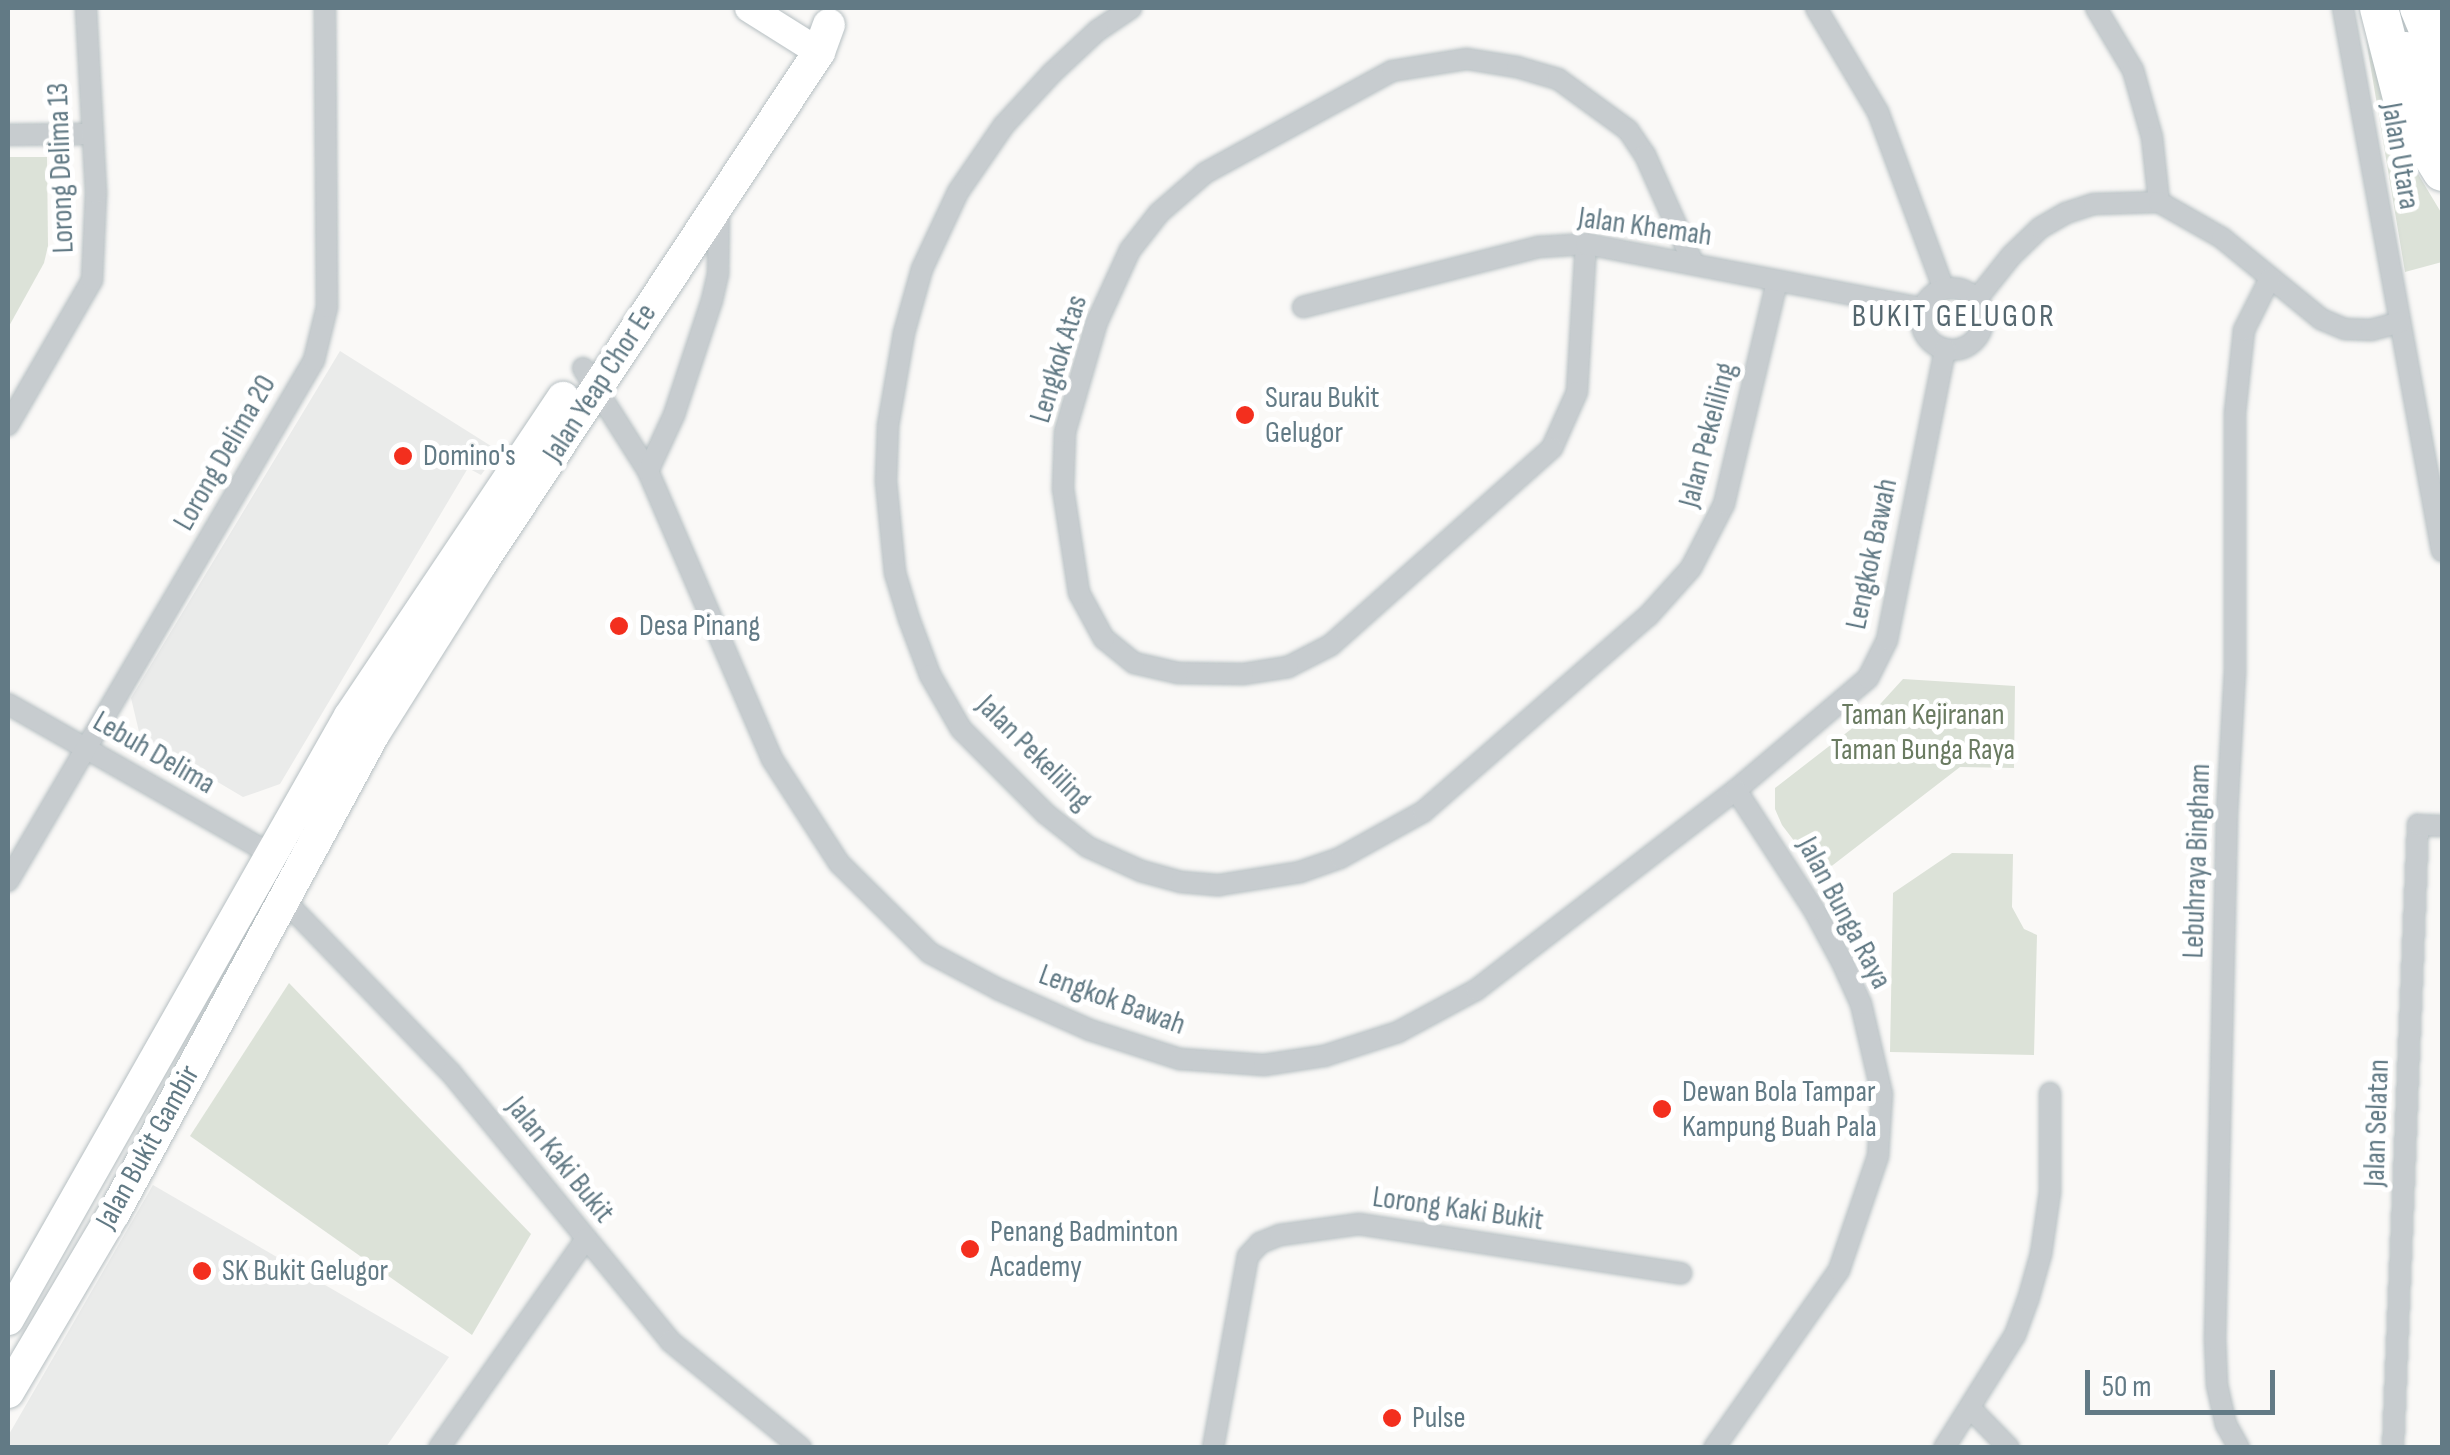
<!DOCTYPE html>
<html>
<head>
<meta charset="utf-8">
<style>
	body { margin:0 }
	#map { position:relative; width:2450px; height:1455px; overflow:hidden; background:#faf9f7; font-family:"Sofia Sans Condensed",sans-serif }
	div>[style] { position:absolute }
	.built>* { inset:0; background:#eaebea }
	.green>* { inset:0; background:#dce2d8 }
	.roads { filter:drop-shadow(0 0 2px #b6bfc2) drop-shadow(0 0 2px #b6bfc2) }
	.street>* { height:20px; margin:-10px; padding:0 10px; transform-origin:10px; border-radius:10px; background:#c7cccf }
	.street>.ring { margin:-10px; padding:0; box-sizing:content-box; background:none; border:20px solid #c7cccf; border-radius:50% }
	.secondary>* { height:28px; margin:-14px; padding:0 14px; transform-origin:14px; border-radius:14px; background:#fff }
	.primary>* { height:32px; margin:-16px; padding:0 16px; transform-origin:16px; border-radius:16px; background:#fff }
	.highway>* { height:38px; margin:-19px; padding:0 19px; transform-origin:19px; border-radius:19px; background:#fff }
	.dots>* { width:28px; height:28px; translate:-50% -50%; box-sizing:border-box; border:5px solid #fff; border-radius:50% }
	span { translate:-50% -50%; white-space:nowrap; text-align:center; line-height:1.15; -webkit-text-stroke:10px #fff; paint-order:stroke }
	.street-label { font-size:30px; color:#627a85 }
	.poi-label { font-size:30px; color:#627a85 }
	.left { translate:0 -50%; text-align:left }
	.park-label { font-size:30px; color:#6a7b61 }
	.neighbourhood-label { font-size:32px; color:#55676f; letter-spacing:2.5px }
	.frame { position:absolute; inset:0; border:10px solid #627a85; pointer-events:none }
	.scale { position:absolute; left:2085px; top:1370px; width:190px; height:45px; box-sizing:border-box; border:5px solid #627a85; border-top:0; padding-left:12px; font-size:30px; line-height:35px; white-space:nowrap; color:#627a85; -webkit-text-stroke:8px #fff; paint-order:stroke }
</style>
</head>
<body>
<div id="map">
	<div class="built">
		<div style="clip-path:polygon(340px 351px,499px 451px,481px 475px,468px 468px,280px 784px,243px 797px,140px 736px,131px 698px)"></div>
		<div style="clip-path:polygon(153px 1185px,449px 1357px,386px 1447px,8px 1447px,8px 1436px)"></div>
	</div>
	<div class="green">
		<div style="clip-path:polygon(2366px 39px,2397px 139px,2442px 214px,2442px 262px,2405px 272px)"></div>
		<div style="clip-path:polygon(8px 157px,47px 157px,48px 246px,44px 263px,8px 328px)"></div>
		<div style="clip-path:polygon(1903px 679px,2015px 686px,2014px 768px,1960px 767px,1820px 875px,1782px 825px,1775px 809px,1775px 788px,1872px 713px)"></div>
		<div style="clip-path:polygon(1952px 853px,2013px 854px,2012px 907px,2024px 929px,2037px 935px,2034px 1055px,1890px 1052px,1893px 893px)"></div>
		<div style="clip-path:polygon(289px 983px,531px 1234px,472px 1335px,190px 1136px)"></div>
	</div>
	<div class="roads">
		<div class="street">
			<div style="left:1131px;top:8px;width:40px;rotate:146deg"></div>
			<div style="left:1098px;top:30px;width:63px;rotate:136.9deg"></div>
			<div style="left:1052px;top:73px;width:71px;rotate:132.7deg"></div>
			<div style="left:1004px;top:125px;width:81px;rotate:124.5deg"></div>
			<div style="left:958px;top:192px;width:85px;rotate:115.1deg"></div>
			<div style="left:922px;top:269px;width:66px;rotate:105.7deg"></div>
			<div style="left:904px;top:333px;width:94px;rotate:99.8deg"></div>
			<div style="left:888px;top:426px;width:55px;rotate:92.1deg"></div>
			<div style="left:886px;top:481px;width:92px;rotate:84.4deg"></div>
			<div style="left:895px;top:573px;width:48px;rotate:73.1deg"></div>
			<div style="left:909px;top:619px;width:60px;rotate:69.4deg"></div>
			<div style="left:930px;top:675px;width:62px;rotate:60.1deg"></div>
			<div style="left:961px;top:729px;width:120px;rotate:45deg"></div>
			<div style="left:1046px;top:814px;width:53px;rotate:38.2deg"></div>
			<div style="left:1088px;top:847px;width:58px;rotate:24.4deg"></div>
			<div style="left:1141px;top:871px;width:41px;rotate:15.4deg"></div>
			<div style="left:1181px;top:882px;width:38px;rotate:5deg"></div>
			<div style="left:1219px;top:885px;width:82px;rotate:-9.1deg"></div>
			<div style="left:1300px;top:872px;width:42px;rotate:-19.3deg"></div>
			<div style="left:1340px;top:858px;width:95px;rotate:-29deg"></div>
			<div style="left:1423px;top:812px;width:298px;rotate:-41.1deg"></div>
			<div style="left:1648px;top:616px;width:64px;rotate:-48.1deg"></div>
			<div style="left:1691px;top:568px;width:72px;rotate:-62.7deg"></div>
			<div style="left:1724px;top:504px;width:229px;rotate:-76.6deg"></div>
			<div style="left:1816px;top:8px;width:121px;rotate:59.2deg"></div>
			<div style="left:1878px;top:112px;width:189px;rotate:69.6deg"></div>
			<div style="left:2096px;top:8px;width:72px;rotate:59.2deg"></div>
			<div style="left:2133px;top:70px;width:70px;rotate:74.2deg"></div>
			<div style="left:2152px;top:137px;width:65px;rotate:83.9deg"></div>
			<div style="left:2343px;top:8px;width:552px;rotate:79.67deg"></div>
			<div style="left:8px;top:135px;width:84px;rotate:-0.7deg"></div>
			<div style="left:1586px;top:244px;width:148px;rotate:93.5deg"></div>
			<div style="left:1577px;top:392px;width:61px;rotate:114.1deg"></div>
			<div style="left:1552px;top:448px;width:296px;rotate:138.3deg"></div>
			<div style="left:1331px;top:645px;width:48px;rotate:152.9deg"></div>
			<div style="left:1288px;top:667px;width:46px;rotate:171.2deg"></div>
			<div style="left:1243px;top:674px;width:65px;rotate:-179.1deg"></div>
			<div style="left:1178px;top:673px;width:45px;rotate:-167.2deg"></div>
			<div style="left:1134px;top:663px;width:38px;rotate:-141deg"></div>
			<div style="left:1104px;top:639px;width:52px;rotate:-118.5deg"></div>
			<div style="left:1079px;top:593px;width:105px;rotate:-98.7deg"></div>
			<div style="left:1063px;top:489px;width:57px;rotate:-88deg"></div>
			<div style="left:1065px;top:432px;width:115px;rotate:-73.8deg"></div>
			<div style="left:1097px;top:322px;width:79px;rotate:-65.4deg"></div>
			<div style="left:1130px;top:250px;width:47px;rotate:-51.9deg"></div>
			<div style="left:1159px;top:213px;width:61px;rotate:-41deg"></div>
			<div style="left:1205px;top:173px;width:213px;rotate:-28.6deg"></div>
			<div style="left:1392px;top:71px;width:76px;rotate:-9.1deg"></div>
			<div style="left:1467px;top:59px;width:51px;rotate:9.1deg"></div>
			<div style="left:1517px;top:67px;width:43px;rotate:16.3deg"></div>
			<div style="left:1558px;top:79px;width:87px;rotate:36.1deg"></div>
			<div style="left:1628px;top:130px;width:30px;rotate:56deg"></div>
			<div style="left:1645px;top:155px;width:118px;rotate:66deg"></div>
			<div class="ring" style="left:1921px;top:288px;width:42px;height:42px"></div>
			<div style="left:1976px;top:300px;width:56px;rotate:-51.5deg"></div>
			<div style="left:2011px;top:256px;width:40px;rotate:-44deg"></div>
			<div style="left:2040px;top:228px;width:30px;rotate:-30deg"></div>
			<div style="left:2066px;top:213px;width:29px;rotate:-18deg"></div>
			<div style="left:2094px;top:204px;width:65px;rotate:-1.8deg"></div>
			<div style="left:2159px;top:202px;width:73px;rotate:29.7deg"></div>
			<div style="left:2222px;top:238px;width:128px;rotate:39.3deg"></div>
			<div style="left:2321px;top:319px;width:26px;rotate:23deg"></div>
			<div style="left:2345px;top:329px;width:26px;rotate:2deg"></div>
			<div style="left:2371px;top:330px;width:30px;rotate:-15deg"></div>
			<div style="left:1303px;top:307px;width:244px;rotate:-14.3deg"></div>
			<div style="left:1539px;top:247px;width:47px;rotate:-3.7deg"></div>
			<div style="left:1586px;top:244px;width:343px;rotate:10.8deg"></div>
			<div style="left:583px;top:368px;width:122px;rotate:57.7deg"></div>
			<div style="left:648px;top:471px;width:314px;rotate:66.7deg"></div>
			<div style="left:772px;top:759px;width:124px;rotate:57.2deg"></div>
			<div style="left:839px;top:863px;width:128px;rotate:44.7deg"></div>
			<div style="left:930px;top:953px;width:77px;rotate:27.9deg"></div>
			<div style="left:998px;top:989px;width:101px;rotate:24deg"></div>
			<div style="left:1090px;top:1030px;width:95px;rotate:17.9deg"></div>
			<div style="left:1180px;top:1059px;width:84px;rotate:4.1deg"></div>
			<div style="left:1264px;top:1065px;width:61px;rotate:-8.5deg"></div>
			<div style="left:1324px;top:1056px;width:78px;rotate:-18deg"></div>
			<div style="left:1398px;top:1032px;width:89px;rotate:-28.3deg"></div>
			<div style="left:1476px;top:990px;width:328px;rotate:-37.6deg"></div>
			<div style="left:1736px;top:790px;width:173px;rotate:-40.3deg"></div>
			<div style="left:1868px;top:678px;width:42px;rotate:-63.4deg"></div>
			<div style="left:1887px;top:640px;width:297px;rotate:-78.7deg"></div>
			<div style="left:8px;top:425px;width:168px;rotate:-59.9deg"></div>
			<div style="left:92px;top:280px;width:87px;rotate:-87.4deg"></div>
			<div style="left:96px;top:193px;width:185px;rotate:-93.1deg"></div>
			<div style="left:648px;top:471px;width:62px;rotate:-65.1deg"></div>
			<div style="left:674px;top:415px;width:121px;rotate:-71.7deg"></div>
			<div style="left:712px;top:300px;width:28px;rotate:-77deg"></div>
			<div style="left:718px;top:273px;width:65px;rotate:-89.1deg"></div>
			<div style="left:8px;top:704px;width:303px;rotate:29.7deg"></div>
			<div style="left:8px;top:881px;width:604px;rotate:-59.57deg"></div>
			<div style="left:314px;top:360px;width:55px;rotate:-76.2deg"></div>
			<div style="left:327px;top:307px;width:299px;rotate:-90.4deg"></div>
			<div style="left:282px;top:898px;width:243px;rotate:46deg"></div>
			<div style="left:451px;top:1073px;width:346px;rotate:50.7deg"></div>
			<div style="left:670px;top:1341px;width:169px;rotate:39.2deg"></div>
			<div style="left:1971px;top:1409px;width:54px;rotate:45.7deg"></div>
			<div style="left:439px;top:1448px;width:256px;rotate:-54.9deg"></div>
			<div style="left:1213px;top:1448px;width:195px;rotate:-79.7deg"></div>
			<div style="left:1248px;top:1256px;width:18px;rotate:-47deg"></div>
			<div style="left:1260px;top:1243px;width:22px;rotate:-22deg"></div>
			<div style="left:1280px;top:1235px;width:80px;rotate:-7.9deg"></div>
			<div style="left:1359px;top:1224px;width:326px;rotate:8.7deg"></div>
			<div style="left:1714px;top:1448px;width:218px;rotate:-54.9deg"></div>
			<div style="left:1839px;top:1270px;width:120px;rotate:-71.1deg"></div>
			<div style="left:1878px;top:1156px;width:62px;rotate:-86.3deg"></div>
			<div style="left:1882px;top:1094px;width:92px;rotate:-103.1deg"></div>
			<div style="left:1861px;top:1004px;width:46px;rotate:-114.3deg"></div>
			<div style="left:1842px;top:962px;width:59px;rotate:-118.3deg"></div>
			<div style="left:1814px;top:910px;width:143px;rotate:-123deg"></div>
			<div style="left:1944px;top:1448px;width:133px;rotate:-57.9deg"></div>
			<div style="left:2015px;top:1335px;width:37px;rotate:-70deg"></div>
			<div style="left:2028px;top:1300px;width:48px;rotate:-74.2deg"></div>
			<div style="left:2041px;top:1254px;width:63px;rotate:-81.7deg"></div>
			<div style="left:2050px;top:1192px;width:99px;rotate:-90deg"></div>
			<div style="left:2239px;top:1448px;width:26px;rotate:-119deg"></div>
			<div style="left:2226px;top:1425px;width:41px;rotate:-102.7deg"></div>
			<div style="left:2217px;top:1385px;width:46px;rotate:-92.5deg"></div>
			<div style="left:2215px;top:1339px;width:525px;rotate:-88.69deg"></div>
			<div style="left:2227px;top:814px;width:141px;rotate:-86.8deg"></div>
			<div style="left:2235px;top:673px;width:260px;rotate:-90deg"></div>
			<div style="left:2235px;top:413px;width:83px;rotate:-83.8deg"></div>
			<div style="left:2244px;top:330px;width:58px;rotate:-63.4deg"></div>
			<div style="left:2393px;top:1448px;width:624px;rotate:-87.7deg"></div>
			<div style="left:2418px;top:825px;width:24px;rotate:2deg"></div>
		</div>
		<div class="secondary">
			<div style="left:749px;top:8px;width:83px;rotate:32.2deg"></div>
		</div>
		<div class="primary">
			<div style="left:8px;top:1319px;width:693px;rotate:-60.44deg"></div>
			<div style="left:350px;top:716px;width:383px;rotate:-56.2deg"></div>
			<div style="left:8px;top:1392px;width:208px;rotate:-59.4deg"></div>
			<div style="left:114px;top:1213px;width:544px;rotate:-61.55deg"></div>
			<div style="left:373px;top:735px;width:201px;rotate:-57.8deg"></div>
			<div style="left:480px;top:565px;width:615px;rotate:-56.54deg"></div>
			<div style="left:819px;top:52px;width:29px;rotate:-70deg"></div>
		</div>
		<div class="highway">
			<div style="left:2379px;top:8px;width:109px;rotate:75.7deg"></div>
			<div style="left:2406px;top:114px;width:68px;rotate:58.2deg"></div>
			<div style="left:2419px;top:8px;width:60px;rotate:67.3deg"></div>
			<div style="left:2406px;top:51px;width:77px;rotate:62.1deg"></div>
		</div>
	</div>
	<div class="dots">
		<div style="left:1245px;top:415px;background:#f32f1e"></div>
		<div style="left:403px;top:456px;background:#f32f1e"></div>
		<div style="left:619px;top:626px;background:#f32f1e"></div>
		<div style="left:1662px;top:1109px;background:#f32f1e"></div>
		<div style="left:970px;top:1249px;background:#f32f1e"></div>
		<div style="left:202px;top:1271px;background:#f32f1e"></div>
		<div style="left:1392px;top:1418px;background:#f32f1e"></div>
	</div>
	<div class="street-label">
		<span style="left:2400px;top:156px;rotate:80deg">Jalan Utara</span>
		<span style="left:61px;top:168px;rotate:-92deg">Lorong Delima 13</span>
		<span style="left:1645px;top:227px;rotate:8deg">Jalan Khemah</span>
		<span style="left:1059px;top:359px;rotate:-73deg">Lengkok Atas</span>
		<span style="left:600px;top:383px;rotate:-57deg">Jalan Yeap Chor Ee</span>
		<span style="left:1708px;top:435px;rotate:-75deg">Jalan Pekeliling</span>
		<span style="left:225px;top:453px;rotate:-60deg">Lorong Delima 20</span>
		<span style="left:1872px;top:554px;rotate:-78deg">Lengkok Bawah</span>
		<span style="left:154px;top:753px;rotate:30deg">Lebuh Delima</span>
		<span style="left:1034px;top:753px;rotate:45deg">Jalan Pekeliling</span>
		<span style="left:2197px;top:861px;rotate:-88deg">Lebuhraya Bingham</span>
		<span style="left:1844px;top:913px;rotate:62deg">Jalan Bunga Raya</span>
		<span style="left:1112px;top:1000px;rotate:20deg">Lengkok Bawah</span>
		<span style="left:2377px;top:1123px;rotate:-88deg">Jalan Selatan</span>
		<span style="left:148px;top:1147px;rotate:-61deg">Jalan Bukit Gambir</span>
		<span style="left:560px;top:1160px;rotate:51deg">Jalan Kaki Bukit</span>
		<span style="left:1458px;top:1209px;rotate:8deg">Lorong Kaki Bukit</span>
	</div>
	<div class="poi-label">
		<span class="left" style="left:1265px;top:415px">Surau Bukit<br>Gelugor</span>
		<span class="left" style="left:423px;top:456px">Domino's</span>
		<span class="left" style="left:639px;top:626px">Desa Pinang</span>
		<span class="left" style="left:1682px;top:1109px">Dewan Bola Tampar<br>Kampung Buah Pala</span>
		<span class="left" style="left:990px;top:1249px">Penang Badminton<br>Academy</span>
		<span class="left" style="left:222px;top:1271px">SK Bukit Gelugor</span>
		<span class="left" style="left:1412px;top:1418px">Pulse</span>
	</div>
	<div class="park-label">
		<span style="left:1923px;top:732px">Taman Kejiranan<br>Taman Bunga Raya</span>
	</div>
	<div class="neighbourhood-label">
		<span style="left:1954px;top:317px">BUKIT GELUGOR</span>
	</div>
	<div class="frame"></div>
	<div class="scale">50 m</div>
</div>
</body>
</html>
